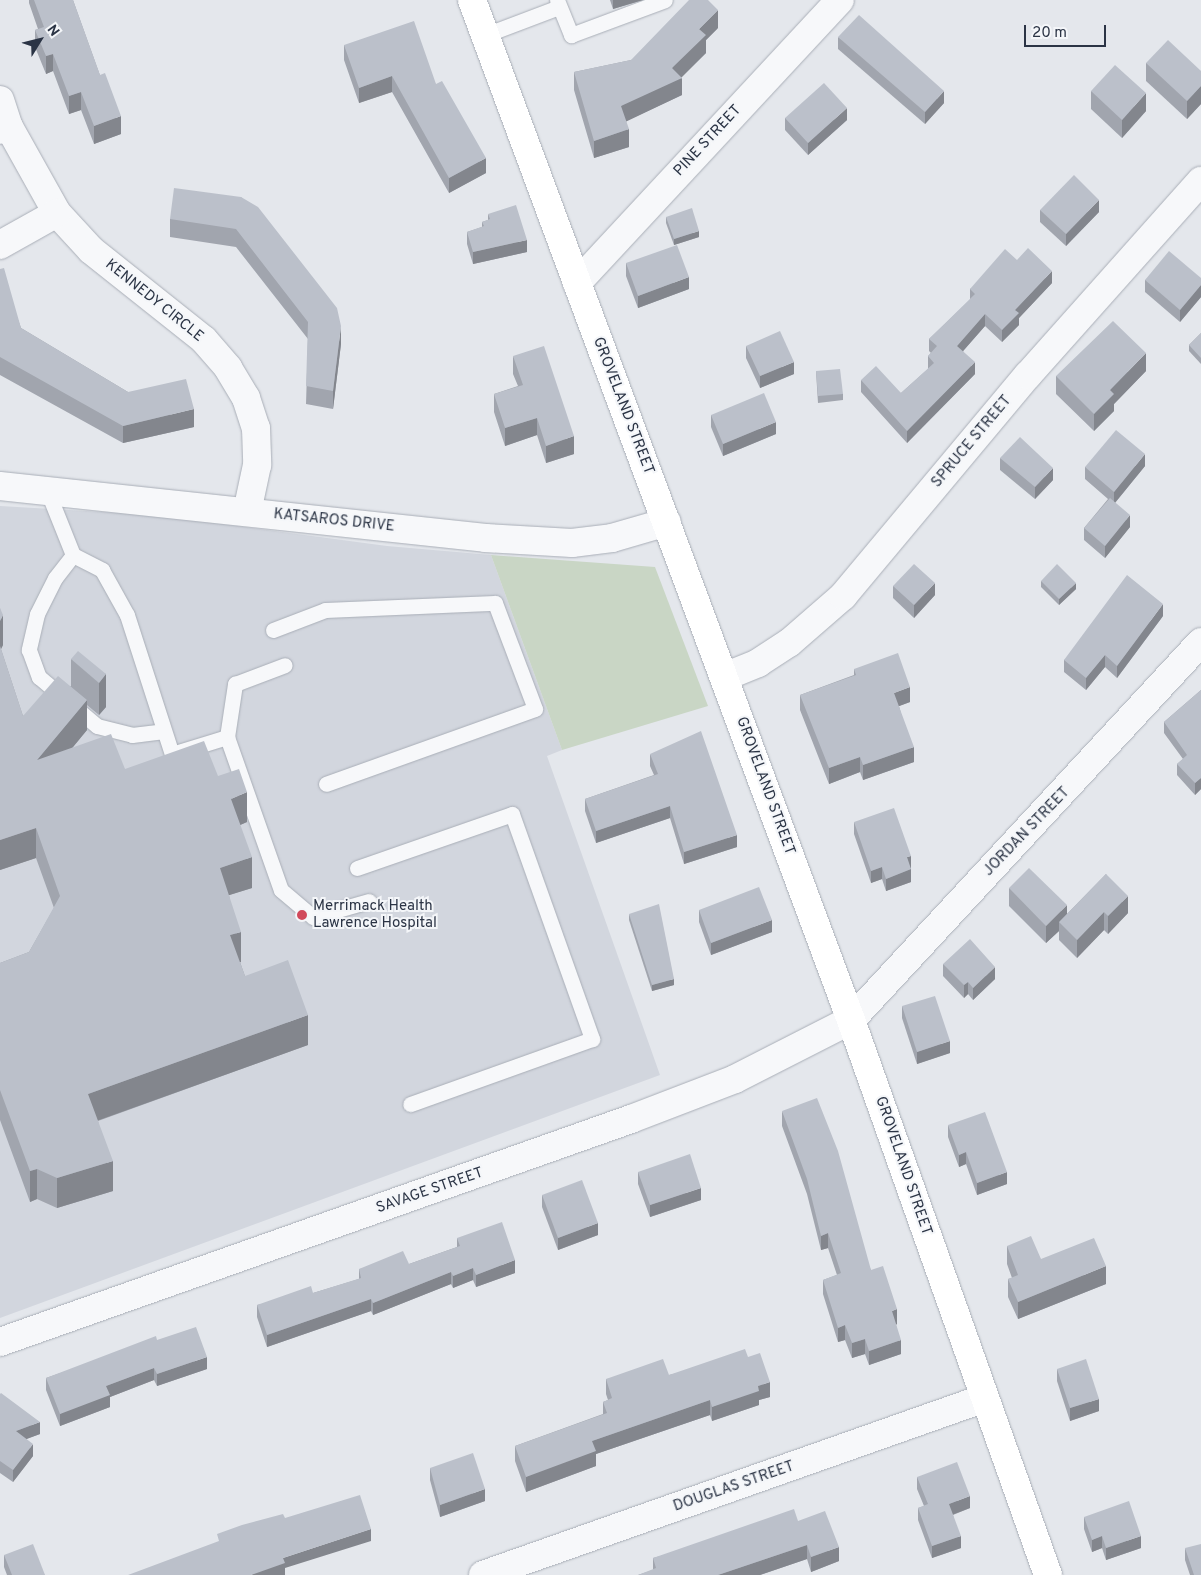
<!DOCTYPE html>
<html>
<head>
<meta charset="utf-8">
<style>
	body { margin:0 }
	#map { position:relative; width:1201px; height:1575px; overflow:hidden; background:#e4e7ec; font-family:Overpass,sans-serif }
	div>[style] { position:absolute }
	.built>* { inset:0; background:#d2d6de }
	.green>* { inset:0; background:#c9d6c5 }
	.roads { filter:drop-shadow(0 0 1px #a9aeb7) drop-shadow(0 0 1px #a9aeb7) }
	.service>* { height:15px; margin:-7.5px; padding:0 7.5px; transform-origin:7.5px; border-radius:7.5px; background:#f7f8fa }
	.minor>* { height:28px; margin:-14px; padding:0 14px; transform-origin:14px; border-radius:14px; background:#f7f8fa }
	.secondary>* { height:28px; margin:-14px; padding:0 14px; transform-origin:14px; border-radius:14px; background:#fff }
	.wall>* { inset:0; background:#a1a5ae }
	.shaded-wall>* { inset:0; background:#83868d }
	.building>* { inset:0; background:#bbc0ca }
	.dots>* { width:14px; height:14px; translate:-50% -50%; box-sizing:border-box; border:2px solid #f4f6f9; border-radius:50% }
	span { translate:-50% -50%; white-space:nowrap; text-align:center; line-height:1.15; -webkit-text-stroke:4px #f4f6f9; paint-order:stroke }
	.street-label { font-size:15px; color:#2b3445 }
	.poi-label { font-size:15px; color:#2b3445 }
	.left { translate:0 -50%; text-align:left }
	.north { position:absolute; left:15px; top:15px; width:50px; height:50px; -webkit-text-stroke:4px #f4f6f9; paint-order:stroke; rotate:54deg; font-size:14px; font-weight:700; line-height:20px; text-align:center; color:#2b3445 }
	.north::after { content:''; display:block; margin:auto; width:18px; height:22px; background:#2b3445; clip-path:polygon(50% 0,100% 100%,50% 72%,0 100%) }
	.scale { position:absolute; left:1024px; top:25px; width:82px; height:22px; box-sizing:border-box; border:2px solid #2b3445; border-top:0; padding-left:6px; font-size:15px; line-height:18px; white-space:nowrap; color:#2b3445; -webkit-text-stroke:4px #f4f6f9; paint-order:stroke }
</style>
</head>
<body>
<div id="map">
	<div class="built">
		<div style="clip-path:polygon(0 506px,155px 515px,387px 546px,491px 555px,562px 750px,547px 756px,660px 1075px,0 1318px)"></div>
	</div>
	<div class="green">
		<div style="clip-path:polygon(491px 555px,655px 567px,708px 706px,562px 750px)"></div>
	</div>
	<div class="roads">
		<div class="service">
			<div style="left:557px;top:0;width:38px;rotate:68deg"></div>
			<div style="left:571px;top:35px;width:100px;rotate:-20.4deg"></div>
			<div style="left:485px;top:35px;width:79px;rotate:-20.7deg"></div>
			<div style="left:47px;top:490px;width:70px;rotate:68.2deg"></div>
			<div style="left:73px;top:555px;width:29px;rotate:128deg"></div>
			<div style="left:55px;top:578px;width:40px;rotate:116.6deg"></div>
			<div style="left:37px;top:614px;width:37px;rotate:103deg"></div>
			<div style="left:29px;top:650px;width:29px;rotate:70deg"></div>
			<div style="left:39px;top:677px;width:76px;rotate:40.2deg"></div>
			<div style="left:97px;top:726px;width:36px;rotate:14deg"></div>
			<div style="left:132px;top:735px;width:32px;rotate:-7deg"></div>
			<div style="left:73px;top:555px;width:33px;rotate:27deg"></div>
			<div style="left:102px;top:570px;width:51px;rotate:60.9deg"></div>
			<div style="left:127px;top:615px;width:146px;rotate:72.1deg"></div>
			<div style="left:172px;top:754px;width:58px;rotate:-17.2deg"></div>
			<div style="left:227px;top:737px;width:54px;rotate:-81.4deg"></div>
			<div style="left:235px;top:684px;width:53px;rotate:-20.8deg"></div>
			<div style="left:273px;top:630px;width:56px;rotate:-21deg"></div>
			<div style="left:325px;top:610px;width:170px;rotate:-2.4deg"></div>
			<div style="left:495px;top:603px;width:113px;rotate:69.3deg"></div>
			<div style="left:535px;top:709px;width:222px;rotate:160.3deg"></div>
			<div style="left:227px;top:737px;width:162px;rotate:70.6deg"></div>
			<div style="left:281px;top:890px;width:42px;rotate:40.2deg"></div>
			<div style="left:313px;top:917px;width:58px;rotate:-15.9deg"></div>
			<div style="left:357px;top:868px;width:164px;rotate:-19.2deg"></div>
			<div style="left:512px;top:814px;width:239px;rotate:70.4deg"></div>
			<div style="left:592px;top:1039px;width:193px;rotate:160.3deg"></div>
		</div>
		<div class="minor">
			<div style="left:0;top:100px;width:28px;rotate:72deg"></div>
			<div style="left:9px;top:127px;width:9px;rotate:162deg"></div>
			<div style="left:9px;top:127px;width:98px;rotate:60.8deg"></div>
			<div style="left:57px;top:213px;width:50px;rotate:47.4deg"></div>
			<div style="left:91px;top:250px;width:144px;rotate:38.5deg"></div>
			<div style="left:204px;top:340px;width:37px;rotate:49deg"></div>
			<div style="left:228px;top:368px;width:35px;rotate:59deg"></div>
			<div style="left:246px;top:398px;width:32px;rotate:72deg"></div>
			<div style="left:256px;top:428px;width:37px;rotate:88deg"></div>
			<div style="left:257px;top:465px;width:48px;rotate:102deg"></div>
			<div style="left:0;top:245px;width:65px;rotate:-29.3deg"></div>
			<div style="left:577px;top:283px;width:386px;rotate:-47.1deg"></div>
			<div style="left:0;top:486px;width:488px;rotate:6.1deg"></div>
			<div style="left:485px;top:538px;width:87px;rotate:3.3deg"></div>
			<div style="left:572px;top:543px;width:40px;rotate:-7.1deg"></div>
			<div style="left:612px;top:538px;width:57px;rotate:-16.2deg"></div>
			<div style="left:724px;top:677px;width:37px;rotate:-22deg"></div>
			<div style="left:758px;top:663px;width:37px;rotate:-33deg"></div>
			<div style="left:789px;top:643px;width:72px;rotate:-41deg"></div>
			<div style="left:843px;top:596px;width:288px;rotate:-50.1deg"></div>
			<div style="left:1028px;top:375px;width:260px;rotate:-48.3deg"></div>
			<div style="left:0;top:1342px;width:669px;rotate:-19.46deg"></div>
			<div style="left:631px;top:1119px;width:111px;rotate:-21deg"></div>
			<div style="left:735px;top:1079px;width:130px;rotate:-27deg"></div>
			<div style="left:851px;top:1020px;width:515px;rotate:-47.2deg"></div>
			<div style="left:483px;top:1575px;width:532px;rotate:-19.42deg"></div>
		</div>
		<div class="secondary">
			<div style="left:472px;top:0;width:1088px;rotate:69.62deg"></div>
			<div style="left:851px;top:1020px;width:589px;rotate:70.46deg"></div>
		</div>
	</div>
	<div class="wall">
		<div style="clip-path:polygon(29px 0,73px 0,121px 134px,94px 144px,81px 110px,69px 114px,53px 71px,46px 74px,35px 47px,35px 30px,38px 29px,29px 3px)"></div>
		<div style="clip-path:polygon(610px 0,643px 0,613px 9px)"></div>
		<div style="clip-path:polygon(718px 28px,706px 40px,706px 53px,681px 77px,682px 95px,626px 121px,629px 147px,594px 158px,574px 90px,574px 72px,631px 60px)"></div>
		<div style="clip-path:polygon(838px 37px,944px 103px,925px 124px,838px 49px)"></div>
		<div style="clip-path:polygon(344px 45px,436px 84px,486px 173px,449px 193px,392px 92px,359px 103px,344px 60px)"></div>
		<div style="clip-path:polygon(1146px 63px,1201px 71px,1201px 104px,1187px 119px,1146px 81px)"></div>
		<div style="clip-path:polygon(1091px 91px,1146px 111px,1122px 138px,1091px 109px)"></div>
		<div style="clip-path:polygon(785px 118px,847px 120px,808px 155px,785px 130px)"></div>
		<div style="clip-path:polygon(241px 197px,341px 344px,333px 409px,306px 404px,308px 339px,236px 247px,170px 237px,170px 219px)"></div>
		<div style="clip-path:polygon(1040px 210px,1099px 212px,1066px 246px,1040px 222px)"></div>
		<div style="clip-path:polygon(488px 214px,527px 252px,473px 264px,467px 244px,467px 232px,482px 227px,482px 222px,488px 220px)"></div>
		<div style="clip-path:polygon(666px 217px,699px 237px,674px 245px,666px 223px)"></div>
		<div style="clip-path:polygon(1017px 260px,1052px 283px,1019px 318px,1019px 325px,1002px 342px,985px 326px,963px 351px,975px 374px,907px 443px,861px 392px,861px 380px,901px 393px,928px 369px,928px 356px,931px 353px,929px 351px,929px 339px,970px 300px,970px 289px)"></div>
		<div style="clip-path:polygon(626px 263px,689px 289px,638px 308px,626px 276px)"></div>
		<div style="clip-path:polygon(0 269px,21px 328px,128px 392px,194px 427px,123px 443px,0 375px)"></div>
		<div style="clip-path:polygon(1201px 278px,1201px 297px,1180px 322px,1145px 292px,1145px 280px)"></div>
		<div style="clip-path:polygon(1201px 333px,1201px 364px,1189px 351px,1189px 345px)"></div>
		<div style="clip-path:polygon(746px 346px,794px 374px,760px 388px,746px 358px)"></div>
		<div style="clip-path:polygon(513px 356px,574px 454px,546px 463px,537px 435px,505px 446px,494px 412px,494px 394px,518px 386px,513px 374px)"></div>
		<div style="clip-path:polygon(816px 371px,843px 394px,843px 400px,818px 403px)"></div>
		<div style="clip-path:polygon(1146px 371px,1114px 404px,1114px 411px,1094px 431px,1056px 394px,1056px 376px)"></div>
		<div style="clip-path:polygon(711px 415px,776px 434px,723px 456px,711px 427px)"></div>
		<div style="clip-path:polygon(1000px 458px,1053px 480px,1035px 499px,1000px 470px)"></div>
		<div style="clip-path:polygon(1145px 466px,1115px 503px,1130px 527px,1105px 558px,1084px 540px,1084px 528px,1108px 499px,1085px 479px,1085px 467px)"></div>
		<div style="clip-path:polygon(1041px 581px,1076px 589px,1059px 605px,1041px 587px)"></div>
		<div style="clip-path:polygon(893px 586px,935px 595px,914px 618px,893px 598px)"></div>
		<div style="clip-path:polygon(0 608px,3px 645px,1px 649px,23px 716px,71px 686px,71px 659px,106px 674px,106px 707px,99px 715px,87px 705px,87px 730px,72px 748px,125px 769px,218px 776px,247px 822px,240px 825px,252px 888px,229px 895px,241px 962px,240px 962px,245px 976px,308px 1045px,98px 1121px,113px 1191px,57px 1208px,37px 1199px,30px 1202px,0 1120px,0 963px,29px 952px,54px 908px,36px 858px,0 870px)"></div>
		<div style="clip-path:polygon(1163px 616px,1117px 678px,1105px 667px,1086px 690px,1064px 672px,1064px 660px)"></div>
		<div style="clip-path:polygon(854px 669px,910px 702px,899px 706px,914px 762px,863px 780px,860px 772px,829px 784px,800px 710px,800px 695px,854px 675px)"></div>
		<div style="clip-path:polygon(1201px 690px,1201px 789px,1195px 795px,1177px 775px,1177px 764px,1183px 759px,1164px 733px,1164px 722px)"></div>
		<div style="clip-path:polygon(650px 754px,737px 847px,684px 864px,670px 818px,596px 843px,585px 811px,585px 799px,654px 775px,650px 766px)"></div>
		<div style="clip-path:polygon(854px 822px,911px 868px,911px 882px,886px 891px,882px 879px,871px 883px,854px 834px)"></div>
		<div style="clip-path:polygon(1106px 874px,1128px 913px,1108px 934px,1104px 930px,1077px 958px,1059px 940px,1059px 931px,1046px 943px,1009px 906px,1009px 888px,1067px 914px)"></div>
		<div style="clip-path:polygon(699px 910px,772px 932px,711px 955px,699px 922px)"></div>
		<div style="clip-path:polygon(629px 914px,674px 985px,652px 991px,629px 920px)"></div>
		<div style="clip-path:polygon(943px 964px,995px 979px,973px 1000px,968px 994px,964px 998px,943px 976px)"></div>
		<div style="clip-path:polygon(902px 1006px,950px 1053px,917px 1064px,902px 1018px)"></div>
		<div style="clip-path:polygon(782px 1111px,871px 1270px,897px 1324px,896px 1325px,901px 1354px,869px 1365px,865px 1354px,852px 1358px,845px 1340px,838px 1342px,823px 1294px,823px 1280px,837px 1275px,828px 1248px,821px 1250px,807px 1194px,782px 1126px)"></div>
		<div style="clip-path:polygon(948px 1125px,1007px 1184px,977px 1195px,966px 1164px,959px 1167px,948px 1137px)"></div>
		<div style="clip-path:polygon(638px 1172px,701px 1200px,650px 1217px,638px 1184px)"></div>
		<div style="clip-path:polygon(542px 1195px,598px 1235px,558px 1250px,542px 1207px)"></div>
		<div style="clip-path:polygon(457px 1238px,515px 1273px,476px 1287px,473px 1280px,453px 1288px,451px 1284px,373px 1315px,371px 1311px,267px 1347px,257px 1317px,257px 1305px,313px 1293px,359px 1279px,359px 1269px,409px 1264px,457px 1247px)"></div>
		<div style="clip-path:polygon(1007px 1246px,1106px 1284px,1018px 1319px,1008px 1297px,1008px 1279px,1012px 1278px,1007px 1264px)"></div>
		<div style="clip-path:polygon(157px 1340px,207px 1369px,157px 1386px,154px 1380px,110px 1397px,110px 1407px,60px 1426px,46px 1390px,46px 1378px)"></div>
		<div style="clip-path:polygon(748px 1357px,770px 1397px,759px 1400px,759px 1405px,712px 1421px,710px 1415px,596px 1454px,596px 1466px,526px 1492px,515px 1461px,515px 1446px,603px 1414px,603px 1402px,608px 1400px,606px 1394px,606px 1379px,669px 1375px)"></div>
		<div style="clip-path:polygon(1057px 1369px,1099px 1411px,1070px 1421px,1057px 1381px)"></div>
		<div style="clip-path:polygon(0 1394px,40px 1434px,26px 1439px,33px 1456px,13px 1482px,0 1473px)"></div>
		<div style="clip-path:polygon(430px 1468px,485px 1501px,440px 1517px,430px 1480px)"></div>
		<div style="clip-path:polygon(917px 1477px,970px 1508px,953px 1515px,961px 1548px,932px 1558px,918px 1520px,918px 1508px,924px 1506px,917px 1489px)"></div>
		<div style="clip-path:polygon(1084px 1517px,1141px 1548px,1106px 1560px,1102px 1548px,1092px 1552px,1084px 1529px)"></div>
		<div style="clip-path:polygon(798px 1521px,839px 1561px,811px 1572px,807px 1559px,760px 1575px,638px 1575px,653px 1570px,653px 1558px)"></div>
		<div style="clip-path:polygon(1185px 1548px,1201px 1575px,1190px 1575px,1185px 1560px)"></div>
		<div style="clip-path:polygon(4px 1555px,45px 1575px,7px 1575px,4px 1567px)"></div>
	</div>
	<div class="shaded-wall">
		<div style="clip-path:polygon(613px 0,643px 0,613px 9px)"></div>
		<div style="clip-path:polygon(718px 10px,718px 28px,706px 40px,706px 53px,680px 79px,682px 78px,682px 95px,621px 124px,621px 106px,672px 68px,699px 29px)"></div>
		<div style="clip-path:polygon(53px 54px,53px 71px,46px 74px,46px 56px)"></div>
		<div style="clip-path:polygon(392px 76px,392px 92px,359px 103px,359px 88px)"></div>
		<div style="clip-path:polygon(1201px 86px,1201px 104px,1187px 119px,1187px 101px)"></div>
		<div style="clip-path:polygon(944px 91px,944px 103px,925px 124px,925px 112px)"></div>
		<div style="clip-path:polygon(81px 92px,81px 110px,69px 114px,69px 96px)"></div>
		<div style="clip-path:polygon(1146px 93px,1146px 111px,1122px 138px,1122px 120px)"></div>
		<div style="clip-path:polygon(847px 108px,847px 120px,808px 155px,808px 143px)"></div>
		<div style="clip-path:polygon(121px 116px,121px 134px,94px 144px,94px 126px)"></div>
		<div style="clip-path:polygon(629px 129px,629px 147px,594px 158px,594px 141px)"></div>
		<div style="clip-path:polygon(486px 158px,486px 173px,449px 193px,449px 178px)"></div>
		<div style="clip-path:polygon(1099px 200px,1099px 212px,1066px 246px,1066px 234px)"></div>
		<div style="clip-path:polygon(699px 231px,699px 237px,674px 245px,674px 239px)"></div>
		<div style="clip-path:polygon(527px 240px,527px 252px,473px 264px,473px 252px)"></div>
		<div style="clip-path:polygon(1052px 271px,1052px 283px,1019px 318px,1019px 325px,1002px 342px,1002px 330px,1015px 310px)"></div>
		<div style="clip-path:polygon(689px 277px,689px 289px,638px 308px,638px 296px)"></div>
		<div style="clip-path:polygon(1201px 285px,1201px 297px,1180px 322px,1180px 310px)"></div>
		<div style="clip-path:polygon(985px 314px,985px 326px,957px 358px,957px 346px)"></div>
		<div style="clip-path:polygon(341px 326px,341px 344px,333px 409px,333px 391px)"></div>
		<div style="clip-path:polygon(1146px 353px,1146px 371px,1114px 404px,1114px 411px,1094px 431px,1094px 414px,1110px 390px)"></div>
		<div style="clip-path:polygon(794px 362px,794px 374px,760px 388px,760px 376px)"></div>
		<div style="clip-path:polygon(975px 362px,975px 374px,907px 443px,907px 431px)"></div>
		<div style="clip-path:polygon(194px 409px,194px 427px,123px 443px,123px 426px)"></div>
		<div style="clip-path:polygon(537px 418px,537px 435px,505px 446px,505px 428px)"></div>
		<div style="clip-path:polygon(776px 422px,776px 434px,723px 456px,723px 444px)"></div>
		<div style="clip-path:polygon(574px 436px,574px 454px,546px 463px,546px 446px)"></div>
		<div style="clip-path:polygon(1145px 454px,1145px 466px,1114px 504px,1114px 492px)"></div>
		<div style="clip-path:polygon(1053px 468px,1053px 480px,1035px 499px,1035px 487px)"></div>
		<div style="clip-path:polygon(1130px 515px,1130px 527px,1105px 558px,1105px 546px)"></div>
		<div style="clip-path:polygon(935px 583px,935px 595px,914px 618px,914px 605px)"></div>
		<div style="clip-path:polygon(1076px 583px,1076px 589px,1059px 605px,1059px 599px)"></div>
		<div style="clip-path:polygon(1163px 604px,1163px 616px,1117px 678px,1117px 666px)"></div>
		<div style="clip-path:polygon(3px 615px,3px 645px,0 651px,0 621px)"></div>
		<div style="clip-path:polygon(1105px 655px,1105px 667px,1086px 690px,1086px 678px)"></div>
		<div style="clip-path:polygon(106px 674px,106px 707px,99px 715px,99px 683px)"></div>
		<div style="clip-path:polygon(910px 687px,910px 702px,894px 708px,894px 693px)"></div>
		<div style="clip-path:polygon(87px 700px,87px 730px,37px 791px,37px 760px)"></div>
		<div style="clip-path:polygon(914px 747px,914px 762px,863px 780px,863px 765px)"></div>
		<div style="clip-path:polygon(860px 757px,860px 772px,829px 784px,829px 768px)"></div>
		<div style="clip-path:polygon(1201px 778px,1201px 789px,1195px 795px,1195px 783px)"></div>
		<div style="clip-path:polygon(247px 792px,247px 822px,231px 829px,231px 799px)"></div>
		<div style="clip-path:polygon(670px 806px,670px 818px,596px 843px,596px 831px)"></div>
		<div style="clip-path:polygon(36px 828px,36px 858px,0 870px,0 840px)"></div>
		<div style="clip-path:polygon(737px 835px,737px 847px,684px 864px,684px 852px)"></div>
		<div style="clip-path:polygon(911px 856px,911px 868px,907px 869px,907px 857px)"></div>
		<div style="clip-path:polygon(252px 857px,252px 888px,220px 898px,220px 868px)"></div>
		<div style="clip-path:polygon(882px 867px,882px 879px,871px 883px,871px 871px)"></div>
		<div style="clip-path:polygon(911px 869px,911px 882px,886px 891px,886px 879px)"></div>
		<div style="clip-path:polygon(1128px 896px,1128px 913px,1108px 934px,1108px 916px)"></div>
		<div style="clip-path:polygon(1067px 905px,1067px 923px,1059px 922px,1059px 931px,1046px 943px,1046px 926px)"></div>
		<div style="clip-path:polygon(1104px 912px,1104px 930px,1077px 958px,1077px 940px)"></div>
		<div style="clip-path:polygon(772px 920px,772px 932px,711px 955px,711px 943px)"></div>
		<div style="clip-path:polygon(241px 932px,241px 962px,230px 966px,230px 935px)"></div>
		<div style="clip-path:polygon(995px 967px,995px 979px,973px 1000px,973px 988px)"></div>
		<div style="clip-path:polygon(674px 979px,674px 985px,652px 991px,652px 985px)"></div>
		<div style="clip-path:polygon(968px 982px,968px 994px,964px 998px,964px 985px)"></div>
		<div style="clip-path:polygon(308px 1015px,308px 1045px,88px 1124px,88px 1094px)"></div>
		<div style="clip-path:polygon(950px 1041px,950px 1053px,917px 1064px,917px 1052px)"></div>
		<div style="clip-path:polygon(966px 1152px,966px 1164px,959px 1167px,959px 1155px)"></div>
		<div style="clip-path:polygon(113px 1161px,113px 1191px,57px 1208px,57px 1178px)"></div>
		<div style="clip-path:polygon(37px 1169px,37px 1199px,30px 1202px,30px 1171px)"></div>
		<div style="clip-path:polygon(1007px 1172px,1007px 1184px,977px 1195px,977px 1183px)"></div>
		<div style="clip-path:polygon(701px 1188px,701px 1200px,650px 1217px,650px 1205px)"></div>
		<div style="clip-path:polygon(598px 1223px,598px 1235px,558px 1250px,558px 1238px)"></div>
		<div style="clip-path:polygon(828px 1233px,828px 1248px,821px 1250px,821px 1236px)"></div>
		<div style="clip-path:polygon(515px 1260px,515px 1273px,476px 1287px,476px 1275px)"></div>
		<div style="clip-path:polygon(1106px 1266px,1106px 1284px,1018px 1319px,1018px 1302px)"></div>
		<div style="clip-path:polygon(473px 1268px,473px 1280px,453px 1288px,453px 1276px)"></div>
		<div style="clip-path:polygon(451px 1272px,451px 1284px,373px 1315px,373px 1303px)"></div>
		<div style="clip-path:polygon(371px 1299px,371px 1311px,267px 1347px,267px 1335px)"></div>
		<div style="clip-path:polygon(897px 1309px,897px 1324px,892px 1326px,892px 1311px)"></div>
		<div style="clip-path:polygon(845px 1325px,845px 1340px,838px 1342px,838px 1328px)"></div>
		<div style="clip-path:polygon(865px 1339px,865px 1354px,852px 1358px,852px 1343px)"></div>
		<div style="clip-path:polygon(901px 1340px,901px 1354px,869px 1365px,869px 1351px)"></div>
		<div style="clip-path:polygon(207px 1357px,207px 1369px,157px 1386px,157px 1374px)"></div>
		<div style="clip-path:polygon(154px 1368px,154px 1380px,110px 1397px,110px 1407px,60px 1426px,60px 1414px,106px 1386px)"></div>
		<div style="clip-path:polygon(770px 1382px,770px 1397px,759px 1400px,759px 1405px,712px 1421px,712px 1407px,758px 1386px)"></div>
		<div style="clip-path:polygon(1099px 1399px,1099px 1411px,1070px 1421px,1070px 1408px)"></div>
		<div style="clip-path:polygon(710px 1400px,710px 1415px,596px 1454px,596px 1466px,526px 1492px,526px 1477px,592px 1441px)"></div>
		<div style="clip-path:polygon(40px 1422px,40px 1434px,16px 1443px,16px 1431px)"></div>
		<div style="clip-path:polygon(33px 1444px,33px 1456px,13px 1482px,13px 1470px)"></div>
		<div style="clip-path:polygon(485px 1489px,485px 1501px,440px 1517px,440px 1505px)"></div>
		<div style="clip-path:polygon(970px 1496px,970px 1508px,949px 1516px,949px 1504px)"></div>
		<div style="clip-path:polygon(371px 1529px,371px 1541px,285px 1568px,285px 1575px,251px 1575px,283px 1558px)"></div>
		<div style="clip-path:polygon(961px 1536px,961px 1548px,932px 1558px,932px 1546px)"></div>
		<div style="clip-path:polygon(1102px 1536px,1102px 1548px,1092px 1552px,1092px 1540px)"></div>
		<div style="clip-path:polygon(1141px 1536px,1141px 1548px,1106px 1560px,1106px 1548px)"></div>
		<div style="clip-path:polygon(807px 1545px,807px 1559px,760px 1575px,718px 1575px)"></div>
		<div style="clip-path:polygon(839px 1547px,839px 1561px,811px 1572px,811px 1557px)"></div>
	</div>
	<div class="building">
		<div style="clip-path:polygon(34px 0,73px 0,100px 75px,105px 73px,121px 116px,94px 126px,81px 92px,69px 96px,53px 54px,46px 56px,35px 30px,44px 27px)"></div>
		<div style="clip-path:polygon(689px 0,708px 0,718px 10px,699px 29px,706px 35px,672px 68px,682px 78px,621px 106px,629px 129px,594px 141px,574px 72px,631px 60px)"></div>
		<div style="clip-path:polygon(859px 15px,944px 91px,925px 112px,838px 37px)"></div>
		<div style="clip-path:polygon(414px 21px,436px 84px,442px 81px,486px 158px,449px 178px,392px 76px,359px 88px,344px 45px)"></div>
		<div style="clip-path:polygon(1168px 40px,1201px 71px,1201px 86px,1187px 101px,1146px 63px)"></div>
		<div style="clip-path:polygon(1115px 65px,1146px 93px,1122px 120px,1091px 91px)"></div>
		<div style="clip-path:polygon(824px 83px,847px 108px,808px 143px,785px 118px)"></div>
		<div style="clip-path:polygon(1074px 175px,1099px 200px,1066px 234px,1040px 210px)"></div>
		<div style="clip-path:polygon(174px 188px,241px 197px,258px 207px,337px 308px,341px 326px,333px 391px,306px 386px,308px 322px,236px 229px,170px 219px)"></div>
		<div style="clip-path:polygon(516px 205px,527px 240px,473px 252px,467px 232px,484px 226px,482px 222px,490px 219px,488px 214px)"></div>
		<div style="clip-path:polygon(692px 208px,699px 231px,674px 239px,666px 217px)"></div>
		<div style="clip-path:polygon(677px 245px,689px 277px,638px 296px,626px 263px)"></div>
		<div style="clip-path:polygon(1028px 248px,1052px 271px,1015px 310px,1019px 313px,1002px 330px,985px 314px,957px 346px,975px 362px,907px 431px,861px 380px,876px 366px,901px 393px,934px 363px,928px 356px,937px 346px,929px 339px,975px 294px,970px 289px,1005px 249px,1017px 260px)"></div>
		<div style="clip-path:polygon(1169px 251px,1201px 278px,1201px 285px,1180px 310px,1145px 280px)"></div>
		<div style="clip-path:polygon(4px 268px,21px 328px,128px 392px,186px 379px,194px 409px,123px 426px,0 357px,0 269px)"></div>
		<div style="clip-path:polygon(1113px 321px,1146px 353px,1110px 390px,1114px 394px,1094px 414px,1056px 376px)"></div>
		<div style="clip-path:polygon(780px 331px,794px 362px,760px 376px,746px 346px)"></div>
		<div style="clip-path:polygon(1201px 333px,1201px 358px,1189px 345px)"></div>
		<div style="clip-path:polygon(544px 346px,574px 436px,546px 446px,537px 418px,505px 428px,494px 394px,523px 385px,513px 356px)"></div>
		<div style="clip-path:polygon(840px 369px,843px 394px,818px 396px,816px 371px)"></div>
		<div style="clip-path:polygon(764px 393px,776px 422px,723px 444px,711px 415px)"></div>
		<div style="clip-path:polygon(1116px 430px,1145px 454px,1114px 492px,1085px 467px)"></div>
		<div style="clip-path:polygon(1020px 437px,1053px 468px,1035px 487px,1000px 458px)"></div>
		<div style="clip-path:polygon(1110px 498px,1130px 515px,1105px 546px,1084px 528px)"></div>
		<div style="clip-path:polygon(914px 564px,935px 583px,914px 605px,893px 586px)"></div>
		<div style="clip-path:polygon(1057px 564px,1076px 583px,1059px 599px,1041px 581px)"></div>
		<div style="clip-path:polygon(1127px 575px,1163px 604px,1117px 666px,1105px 655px,1086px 678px,1064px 660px)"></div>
		<div style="clip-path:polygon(0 608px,3px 615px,0 621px)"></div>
		<div style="clip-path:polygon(0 646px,23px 716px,58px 676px,87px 700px,37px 760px,111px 734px,125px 769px,204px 741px,218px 776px,239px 769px,247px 792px,231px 799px,252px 857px,220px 868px,241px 932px,230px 935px,245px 976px,288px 960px,308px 1015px,88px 1094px,113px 1161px,57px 1178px,37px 1169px,30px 1171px,0 1090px,0 963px,29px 952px,60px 896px,36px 828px,0 840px)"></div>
		<div style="clip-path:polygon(78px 651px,106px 674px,99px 683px,71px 659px)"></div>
		<div style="clip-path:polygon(898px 653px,910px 687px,894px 693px,914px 747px,863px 765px,860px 757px,829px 768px,800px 695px,856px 675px,854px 669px)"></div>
		<div style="clip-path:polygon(1201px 690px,1201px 778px,1195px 783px,1177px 764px,1187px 755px,1164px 722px)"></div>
		<div style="clip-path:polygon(701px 731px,737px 835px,684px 852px,670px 806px,596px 831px,585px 799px,658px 774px,650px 754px)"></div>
		<div style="clip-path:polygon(894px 808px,911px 856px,907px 857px,911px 869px,886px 879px,882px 867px,871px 871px,854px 822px)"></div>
		<div style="clip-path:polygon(1029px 868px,1067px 905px,1046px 926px,1009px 888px)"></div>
		<div style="clip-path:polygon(1106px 874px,1128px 896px,1108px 916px,1104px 912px,1077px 940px,1059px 922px)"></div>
		<div style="clip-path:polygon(759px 887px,772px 920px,711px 943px,699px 910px)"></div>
		<div style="clip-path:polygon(659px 904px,674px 979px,652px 985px,629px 914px)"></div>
		<div style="clip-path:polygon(970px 939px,995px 967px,973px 988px,968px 982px,964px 985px,943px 964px)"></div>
		<div style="clip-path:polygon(935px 996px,950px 1041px,917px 1052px,902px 1006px)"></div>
		<div style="clip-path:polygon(817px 1098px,838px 1151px,871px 1270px,883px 1266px,897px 1309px,892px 1311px,901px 1340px,869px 1351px,865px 1339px,852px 1343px,845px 1325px,838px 1328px,823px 1280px,841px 1273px,828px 1233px,821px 1236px,807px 1179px,782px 1111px)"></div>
		<div style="clip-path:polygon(985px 1112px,1007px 1172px,977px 1183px,966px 1152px,959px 1155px,948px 1125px)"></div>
		<div style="clip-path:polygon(690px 1154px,701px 1188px,650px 1205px,638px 1172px)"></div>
		<div style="clip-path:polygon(582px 1180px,598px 1223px,558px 1238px,542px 1195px)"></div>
		<div style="clip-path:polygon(502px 1222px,515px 1260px,476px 1275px,473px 1268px,453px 1276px,451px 1272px,373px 1303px,371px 1299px,267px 1335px,257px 1305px,311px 1286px,313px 1293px,361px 1278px,359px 1269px,403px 1251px,409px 1264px,460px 1246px,457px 1238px)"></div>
		<div style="clip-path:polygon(1031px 1236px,1041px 1259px,1094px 1238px,1106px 1266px,1018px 1302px,1008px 1279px,1018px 1275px,1007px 1246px)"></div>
		<div style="clip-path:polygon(196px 1327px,207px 1357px,157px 1374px,154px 1368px,106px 1386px,110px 1395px,60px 1414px,46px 1378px,156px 1336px,157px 1340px)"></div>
		<div style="clip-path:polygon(745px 1349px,748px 1357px,760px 1353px,770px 1382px,758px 1386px,759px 1391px,712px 1407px,710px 1400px,592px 1441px,596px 1451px,526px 1477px,515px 1446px,607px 1413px,603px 1402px,612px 1398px,606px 1379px,663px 1359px,669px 1375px)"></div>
		<div style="clip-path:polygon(1086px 1359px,1099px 1399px,1070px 1408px,1057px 1369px)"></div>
		<div style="clip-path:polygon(1px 1393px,40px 1422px,16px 1431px,33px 1444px,13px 1470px,0 1461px,0 1394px)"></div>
		<div style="clip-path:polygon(473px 1453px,485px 1489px,440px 1505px,430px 1468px)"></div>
		<div style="clip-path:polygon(957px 1462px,970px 1496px,949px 1504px,961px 1536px,932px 1546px,918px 1508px,928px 1504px,917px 1477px)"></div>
		<div style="clip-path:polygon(360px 1495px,371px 1529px,283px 1558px,285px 1563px,251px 1575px,128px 1575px,219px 1541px,217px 1534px,242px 1525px,283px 1514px,285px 1518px)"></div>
		<div style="clip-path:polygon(1129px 1501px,1141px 1536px,1106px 1548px,1102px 1536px,1092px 1540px,1084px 1517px)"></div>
		<div style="clip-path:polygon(794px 1509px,798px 1521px,825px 1511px,839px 1547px,811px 1557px,807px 1545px,718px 1575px,638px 1575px,656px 1568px,653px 1558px)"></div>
		<div style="clip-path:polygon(33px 1544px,45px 1575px,12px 1575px,4px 1555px)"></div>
		<div style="clip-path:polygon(1201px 1544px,1201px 1575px,1194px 1575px,1185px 1548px)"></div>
	</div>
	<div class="dots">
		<div style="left:302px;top:915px;background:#d1495b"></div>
	</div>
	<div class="street-label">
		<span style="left:708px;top:141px;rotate:-47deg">PINE STREET</span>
		<span style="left:154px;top:301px;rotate:39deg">KENNEDY CIRCLE</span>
		<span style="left:623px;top:406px;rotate:69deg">GROVELAND STREET</span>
		<span style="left:972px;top:442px;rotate:-50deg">SPRUCE STREET</span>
		<span style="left:334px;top:521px;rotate:6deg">KATSAROS DRIVE</span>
		<span style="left:765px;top:786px;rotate:70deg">GROVELAND STREET</span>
		<span style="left:1027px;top:832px;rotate:-46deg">JORDAN STREET</span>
		<span style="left:903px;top:1166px;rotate:71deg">GROVELAND STREET</span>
		<span style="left:430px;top:1191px;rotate:-19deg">SAVAGE STREET</span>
		<span style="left:734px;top:1487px;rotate:-19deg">DOUGLAS STREET</span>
	</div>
	<div class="poi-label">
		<span class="left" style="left:313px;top:915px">Merrimack Health<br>Lawrence Hospital</span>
	</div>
	<div class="north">N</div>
	<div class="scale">20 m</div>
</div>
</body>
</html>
